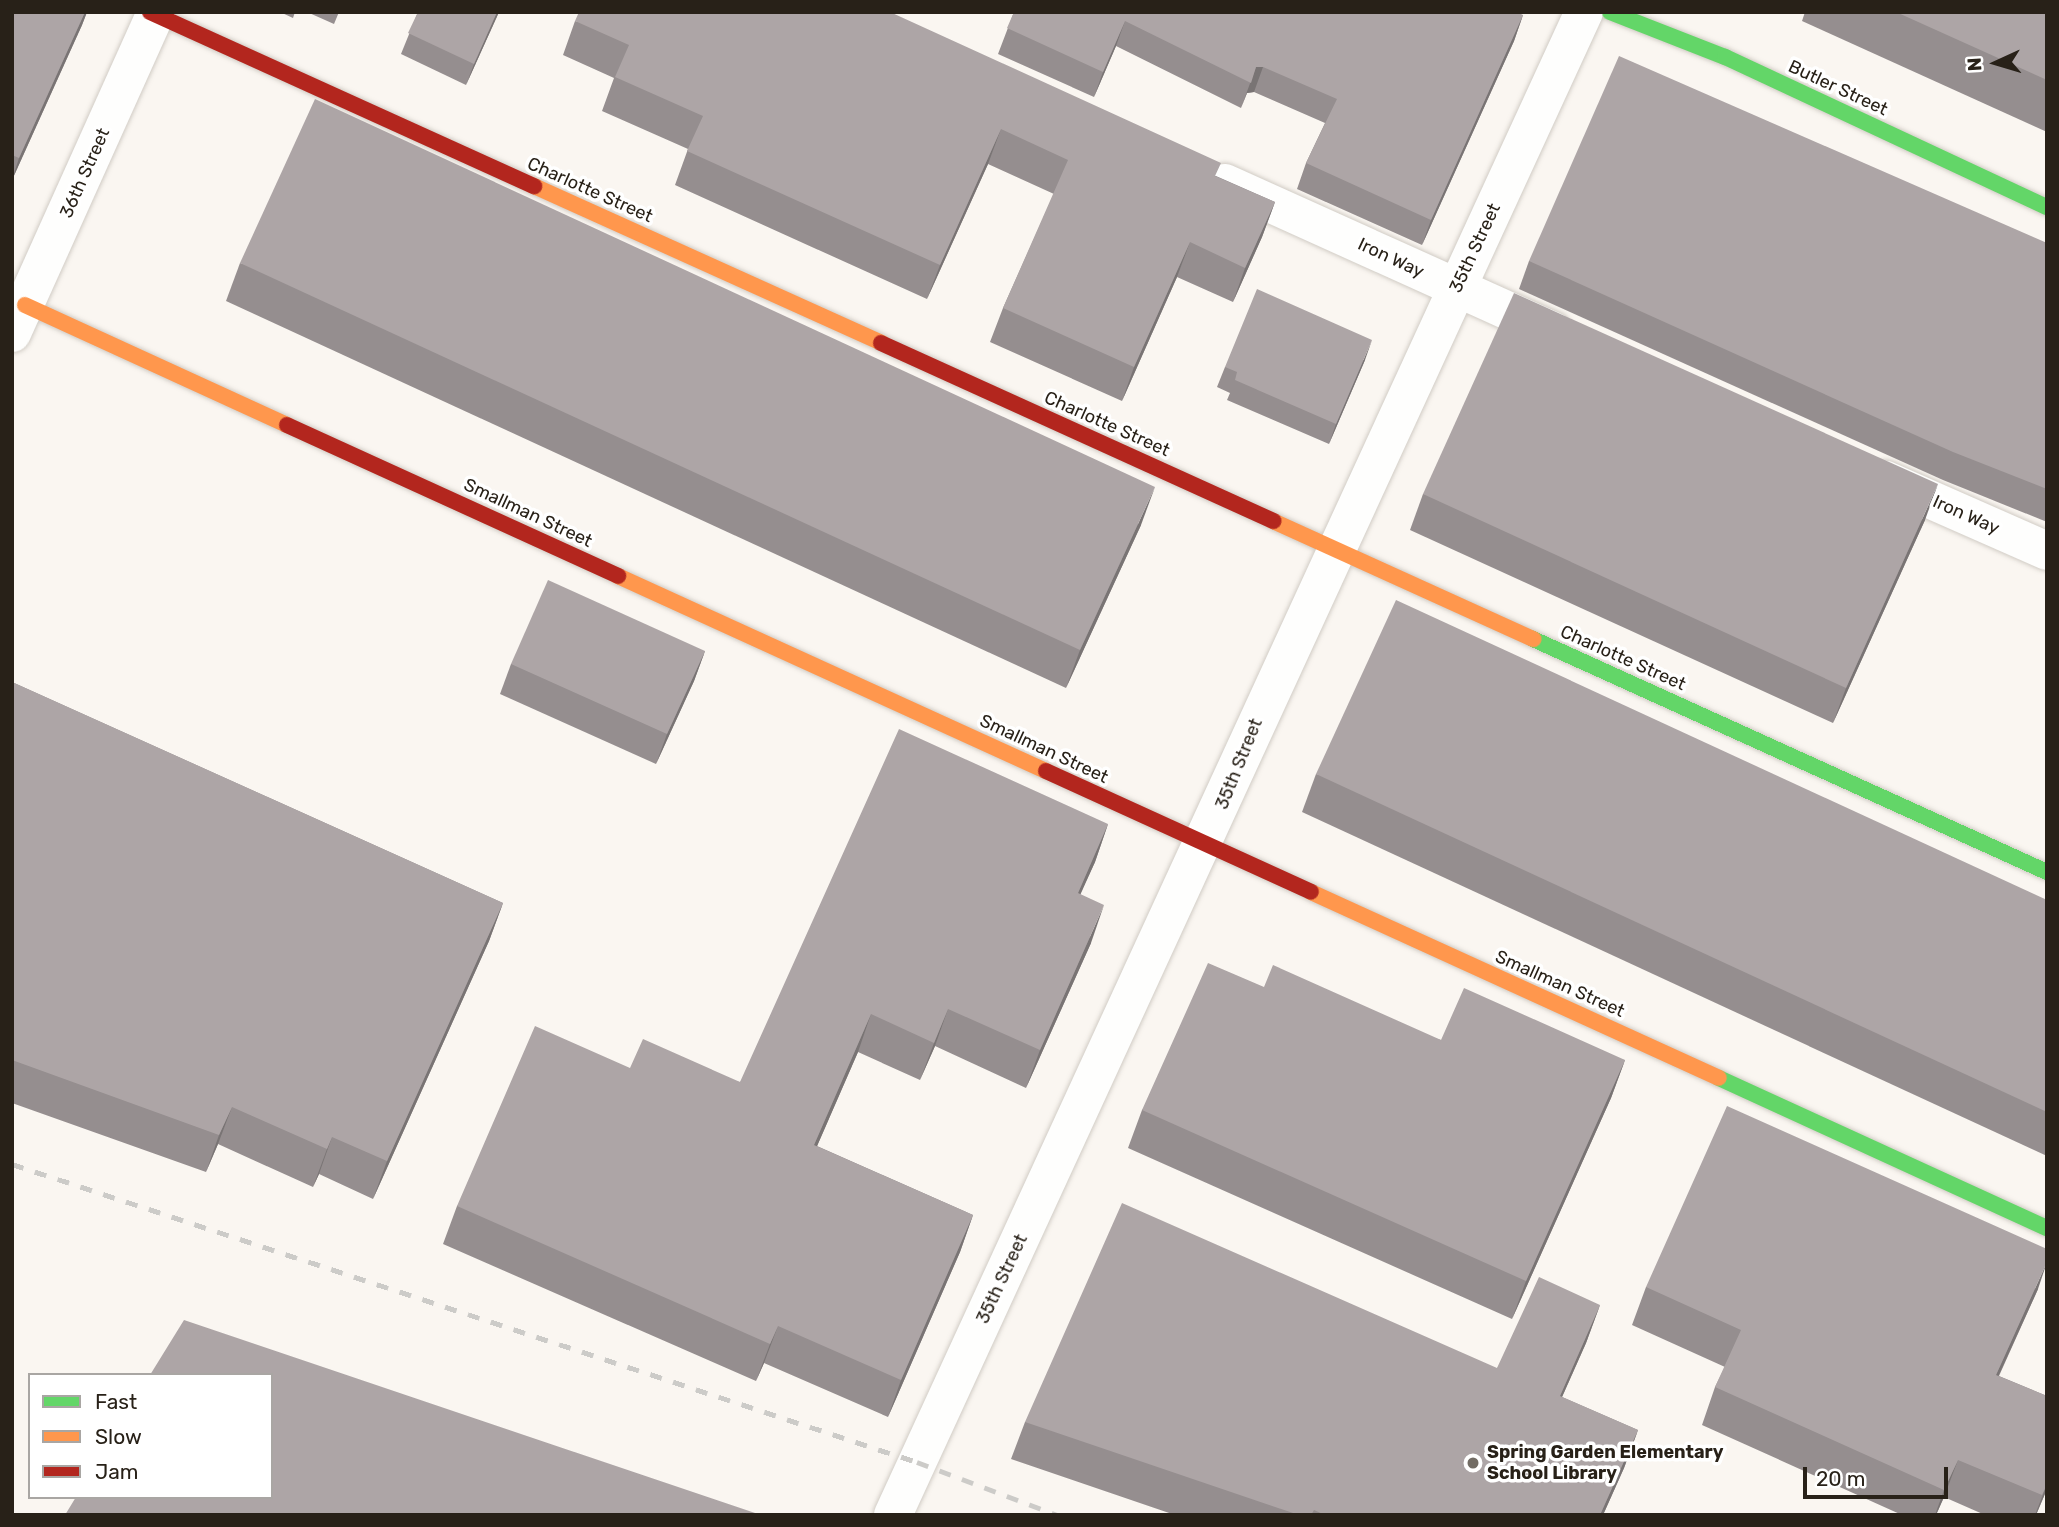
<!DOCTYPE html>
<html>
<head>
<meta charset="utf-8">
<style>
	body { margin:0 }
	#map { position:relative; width:2059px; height:1527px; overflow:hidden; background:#faf6f1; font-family:Rubik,sans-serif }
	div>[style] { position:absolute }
	.roads { filter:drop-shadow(0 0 2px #d1ccc5) drop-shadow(0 0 2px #d1ccc5) }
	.street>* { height:38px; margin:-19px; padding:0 19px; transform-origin:19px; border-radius:19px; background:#fefefd }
	.fast>* { height:16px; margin:-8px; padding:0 8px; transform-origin:8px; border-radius:8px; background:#63d668 }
	.slow>* { height:16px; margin:-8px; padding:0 8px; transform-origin:8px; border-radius:8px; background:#ff974d }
	.jam>* { height:16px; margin:-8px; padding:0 8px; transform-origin:8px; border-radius:8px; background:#b3261e }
	.rail>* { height:5px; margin-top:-2.5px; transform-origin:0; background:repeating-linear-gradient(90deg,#cccbc8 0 12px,transparent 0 24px) }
	.wall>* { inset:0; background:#958e8f }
	.shaded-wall>* { inset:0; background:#797474 }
	.building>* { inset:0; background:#ada5a6 }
	.dots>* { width:19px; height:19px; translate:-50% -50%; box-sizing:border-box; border:4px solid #fff; border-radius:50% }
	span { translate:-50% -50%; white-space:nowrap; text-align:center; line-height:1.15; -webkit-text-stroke:7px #fff; paint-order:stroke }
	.street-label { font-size:18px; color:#282118 }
	.poi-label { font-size:18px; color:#282118; font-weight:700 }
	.left { translate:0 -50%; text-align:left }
	.frame { position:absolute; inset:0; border:14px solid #282118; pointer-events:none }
	.legend { position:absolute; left:28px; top:1373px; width:245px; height:126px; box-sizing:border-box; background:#fff; border:2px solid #a9a6a3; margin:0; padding:9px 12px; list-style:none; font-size:21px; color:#282118 }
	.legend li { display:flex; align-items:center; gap:14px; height:35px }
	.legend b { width:35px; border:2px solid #a9a6a3 }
	.north { position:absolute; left:1961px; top:28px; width:70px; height:70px; -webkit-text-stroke:5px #fff; paint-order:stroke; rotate:266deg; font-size:19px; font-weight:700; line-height:28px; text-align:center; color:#282118 }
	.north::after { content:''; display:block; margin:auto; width:24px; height:32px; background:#282118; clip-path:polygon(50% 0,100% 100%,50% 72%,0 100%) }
	.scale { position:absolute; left:1803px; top:1467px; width:145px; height:32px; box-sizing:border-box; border:4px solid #282118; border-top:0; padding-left:9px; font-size:21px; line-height:24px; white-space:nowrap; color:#282118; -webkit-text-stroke:5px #fff; paint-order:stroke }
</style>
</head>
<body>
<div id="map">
	<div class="roads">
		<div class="street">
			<div style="left:1225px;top:183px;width:360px;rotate:24.3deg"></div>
			<div style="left:12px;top:333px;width:352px;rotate:-65.8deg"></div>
			<div style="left:1886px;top:480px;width:176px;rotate:23.8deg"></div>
			<div style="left:893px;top:1515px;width:1654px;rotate:-65.31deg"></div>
		</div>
		<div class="fast">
			<div style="left:1610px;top:12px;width:123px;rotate:21.4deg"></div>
			<div style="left:1725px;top:57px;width:355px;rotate:25deg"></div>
			<div style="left:1533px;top:639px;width:564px;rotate:24.39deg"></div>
			<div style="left:1719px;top:1078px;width:361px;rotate:24.6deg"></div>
		</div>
		<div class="slow">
			<div style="left:534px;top:186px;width:381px;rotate:24.3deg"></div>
			<div style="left:25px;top:305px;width:288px;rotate:24.6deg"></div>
			<div style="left:1273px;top:521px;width:286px;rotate:24.4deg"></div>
			<div style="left:618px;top:576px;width:470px;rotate:24.5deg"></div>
			<div style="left:1311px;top:892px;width:448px;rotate:24.5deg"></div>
		</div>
		<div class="jam">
			<div style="left:150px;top:12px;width:422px;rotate:24.4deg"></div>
			<div style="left:881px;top:343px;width:431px;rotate:24.4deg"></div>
			<div style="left:287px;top:425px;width:364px;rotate:24.5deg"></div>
			<div style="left:1046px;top:771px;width:291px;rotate:24.5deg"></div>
		</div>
	</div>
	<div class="rail">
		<div style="left:12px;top:1164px;width:953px;rotate:18.23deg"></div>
		<div style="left:917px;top:1462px;width:150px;rotate:20.7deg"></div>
	</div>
	<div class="wall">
		<div style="clip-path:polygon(12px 12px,87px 12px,82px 25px,12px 180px)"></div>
		<div style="clip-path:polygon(280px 12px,295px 12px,293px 18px)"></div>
		<div style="clip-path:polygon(307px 12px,339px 12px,334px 24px)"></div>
		<div style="clip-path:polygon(418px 12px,499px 12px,466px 85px,401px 54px)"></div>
		<div style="clip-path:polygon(1014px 12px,1523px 15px,1514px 41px,1422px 245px,1297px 189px,1306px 163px,1325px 123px,1254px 92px,1247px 93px,1241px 108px,1116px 46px,1094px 97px,998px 54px)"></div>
		<div style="clip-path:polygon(1805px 12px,2047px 12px,2047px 132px,1802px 21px)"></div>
		<div style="clip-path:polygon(575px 21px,1216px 176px,1275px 202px,1262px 237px,1233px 302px,1177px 277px,1122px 401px,990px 342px,1003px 308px,1054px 194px,988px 164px,927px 299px,675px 185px,688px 149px,602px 111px,614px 78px,563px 55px)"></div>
		<div style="clip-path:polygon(2047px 243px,2047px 522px,1943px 480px,1519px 289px,1529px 261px)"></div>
		<div style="clip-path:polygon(240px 263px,1141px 525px,1066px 688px,226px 301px)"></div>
		<div style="clip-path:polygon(1365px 360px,1329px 444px,1227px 400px,1230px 393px,1217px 387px,1225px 367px)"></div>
		<div style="clip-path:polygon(1423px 494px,1925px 520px,1833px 723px,1410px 530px)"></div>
		<div style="clip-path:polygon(705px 651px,694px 681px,656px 764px,500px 694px,511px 664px)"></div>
		<div style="clip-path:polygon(12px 682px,503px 903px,489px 941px,373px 1199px,319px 1174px,313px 1187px,218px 1144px,206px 1172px,12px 1103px)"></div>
		<div style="clip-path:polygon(1316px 774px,2047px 900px,2047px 1156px,1302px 812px)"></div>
		<div style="clip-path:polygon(1108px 824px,1095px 862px,1080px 894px,1091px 943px,1026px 1088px,935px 1046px,920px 1080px,858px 1052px,817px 1146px,973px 1215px,960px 1252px,888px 1417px,764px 1363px,756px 1381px,443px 1244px,457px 1206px,630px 1068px,740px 1082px)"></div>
		<div style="clip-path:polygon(1264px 987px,1441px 1040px,1625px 1060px,1611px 1098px,1512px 1319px,1128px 1148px,1142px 1110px)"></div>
		<div style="clip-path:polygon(1646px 1287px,2038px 1289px,1999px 1376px,2047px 1396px,2047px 1489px,2036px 1515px,1985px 1515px,1944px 1497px,1936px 1515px,1902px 1515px,1702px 1425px,1715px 1387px,1725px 1367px,1632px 1325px)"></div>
		<div style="clip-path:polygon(1600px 1305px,1586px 1343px,1562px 1397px,1638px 1430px,1624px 1468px,1603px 1515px,1175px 1515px,1011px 1459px,1025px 1422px,1497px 1368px)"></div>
	</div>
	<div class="shaded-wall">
		<div style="clip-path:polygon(85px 12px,87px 12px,82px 25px,12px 180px,19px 158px)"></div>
		<div style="clip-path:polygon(497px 12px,499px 12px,466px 85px,474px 64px)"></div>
		<div style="clip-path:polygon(1523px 15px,1514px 41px,1422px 245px,1431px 220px)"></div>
		<div style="clip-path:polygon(1125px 21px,1116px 46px,1094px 97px,1103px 72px)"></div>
		<div style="clip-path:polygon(1256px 67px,1263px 67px,1254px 92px,1247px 93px,1241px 108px)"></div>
		<div style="clip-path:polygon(1001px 129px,988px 164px,927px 299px,940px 265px)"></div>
		<div style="clip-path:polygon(1275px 202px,1262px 237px,1233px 302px,1245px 268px)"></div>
		<div style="clip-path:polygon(1190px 242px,1177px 277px,1122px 401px,1134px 367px)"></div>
		<div style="clip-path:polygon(1372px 340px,1365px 360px,1329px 444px,1336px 424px)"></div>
		<div style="clip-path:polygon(1938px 484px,1925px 520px,1833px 723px,1846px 688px)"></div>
		<div style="clip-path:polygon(1155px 487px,1141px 525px,1066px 688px,1080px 650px)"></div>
		<div style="clip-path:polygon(705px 651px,694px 681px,656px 764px,667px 734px)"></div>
		<div style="clip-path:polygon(1108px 824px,1095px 862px,1064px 931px,1078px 893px)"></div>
		<div style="clip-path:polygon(503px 903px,489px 941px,373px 1199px,387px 1161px)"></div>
		<div style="clip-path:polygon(1104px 905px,1091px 943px,1026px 1088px,1040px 1050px)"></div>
		<div style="clip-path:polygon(948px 1009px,935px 1046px,920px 1080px,934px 1043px)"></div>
		<div style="clip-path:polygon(871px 1014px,858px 1052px,801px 1183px,814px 1145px)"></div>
		<div style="clip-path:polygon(1625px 1060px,1611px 1098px,1512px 1319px,1526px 1281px)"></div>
		<div style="clip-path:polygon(232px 1107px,218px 1144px,206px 1172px,219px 1135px)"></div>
		<div style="clip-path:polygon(332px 1137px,319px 1174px,313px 1187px,327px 1149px)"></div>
		<div style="clip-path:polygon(973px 1215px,960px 1252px,888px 1417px,901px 1380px)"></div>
		<div style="clip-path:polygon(2047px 1262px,2038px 1289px,1982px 1412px,1996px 1375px)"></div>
		<div style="clip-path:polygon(1600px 1305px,1586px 1343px,1546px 1433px,1560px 1396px)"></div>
		<div style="clip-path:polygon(778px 1326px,764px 1363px,756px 1381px,770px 1344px)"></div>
		<div style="clip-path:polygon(1638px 1430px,1624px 1468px,1603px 1515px,1600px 1515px)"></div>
		<div style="clip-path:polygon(1958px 1460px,1944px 1497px,1936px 1515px,1935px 1515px,1944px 1490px)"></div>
		<div style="clip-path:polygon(2047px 1484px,2047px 1489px,2036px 1515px,2035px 1515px)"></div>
	</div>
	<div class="building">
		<div style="clip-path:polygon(12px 12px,85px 12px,19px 158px,12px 155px)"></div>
		<div style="clip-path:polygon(418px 12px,497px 12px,474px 64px,408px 33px)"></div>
		<div style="clip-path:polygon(579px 12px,890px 12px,1221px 163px,1215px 176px,1275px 202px,1245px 268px,1190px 242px,1134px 367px,1003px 308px,1068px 160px,1001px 129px,940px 265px,687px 151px,703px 116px,615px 77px,629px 45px,575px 21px)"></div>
		<div style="clip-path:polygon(1014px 12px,1517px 12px,1523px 15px,1431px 220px,1306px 163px,1337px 99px,1263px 67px,1256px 67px,1251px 83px,1125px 21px,1103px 72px,1007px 28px)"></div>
		<div style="clip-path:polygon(1896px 12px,2047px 12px,2047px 80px)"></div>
		<div style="clip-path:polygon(1619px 56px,2047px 243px,2047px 489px,1953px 452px,1529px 261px)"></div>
		<div style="clip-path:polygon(315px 99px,1155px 487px,1080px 650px,240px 263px)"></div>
		<div style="clip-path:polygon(1257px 289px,1372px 340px,1336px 424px,1235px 380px,1237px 372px,1225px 367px)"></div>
		<div style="clip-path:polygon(1514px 293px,1938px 484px,1846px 688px,1423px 494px)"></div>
		<div style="clip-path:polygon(548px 580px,705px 651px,667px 734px,511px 664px)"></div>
		<div style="clip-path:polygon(1396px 600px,2047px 900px,2047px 1112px,1316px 774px)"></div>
		<div style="clip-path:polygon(12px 682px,503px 903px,387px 1161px,332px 1137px,327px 1149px,232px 1107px,219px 1135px,12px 1060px)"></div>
		<div style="clip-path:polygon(899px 729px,1108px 824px,1078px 893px,1104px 905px,1040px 1050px,948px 1009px,934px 1043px,871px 1014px,814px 1145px,973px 1215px,901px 1380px,778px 1326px,770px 1344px,457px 1206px,535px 1026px,630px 1068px,643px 1039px,740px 1082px)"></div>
		<div style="clip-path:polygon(1208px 963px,1264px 987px,1273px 965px,1441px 1040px,1464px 988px,1625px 1060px,1526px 1281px,1142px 1110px)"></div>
		<div style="clip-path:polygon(1727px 1106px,2047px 1249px,2047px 1262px,1996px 1375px,2047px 1396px,2047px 1484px,2042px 1495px,1958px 1460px,1944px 1490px,1715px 1387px,1741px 1330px,1646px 1287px)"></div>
		<div style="clip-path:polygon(1122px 1203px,1497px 1368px,1539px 1277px,1600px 1305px,1560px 1396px,1638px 1430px,1600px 1515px,1325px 1515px,1314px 1510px,1311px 1515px,1299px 1515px,1025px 1422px)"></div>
		<div style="clip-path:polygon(184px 1320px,761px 1515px,65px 1515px,76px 1497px,271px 1497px,271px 1375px,150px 1375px)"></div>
	</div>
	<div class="dots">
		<div style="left:1473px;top:1463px;background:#726c64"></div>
	</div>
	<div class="street-label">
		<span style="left:1838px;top:88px;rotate:25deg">Butler Street</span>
		<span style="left:85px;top:173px;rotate:-66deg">36th Street</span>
		<span style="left:590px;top:190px;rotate:24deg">Charlotte Street</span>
		<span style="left:1475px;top:248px;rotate:-65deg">35th Street</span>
		<span style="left:1391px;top:258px;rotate:25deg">Iron Way</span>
		<span style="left:1107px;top:424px;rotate:24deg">Charlotte Street</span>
		<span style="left:528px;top:513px;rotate:25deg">Smallman Street</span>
		<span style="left:1966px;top:515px;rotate:24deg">Iron Way</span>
		<span style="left:1623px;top:658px;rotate:24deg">Charlotte Street</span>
		<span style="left:1044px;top:749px;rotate:25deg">Smallman Street</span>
		<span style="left:1239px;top:764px;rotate:-68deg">35th Street</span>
		<span style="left:1560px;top:984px;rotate:24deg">Smallman Street</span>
		<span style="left:1002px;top:1279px;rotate:-65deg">35th Street</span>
	</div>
	<div class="poi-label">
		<span class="left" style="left:1487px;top:1463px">Spring Garden Elementary<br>School Library</span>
	</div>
	<div class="frame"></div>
	<ul class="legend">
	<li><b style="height:9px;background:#63d668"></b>Fast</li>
	<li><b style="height:9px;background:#ff974d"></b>Slow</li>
	<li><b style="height:9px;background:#b3261e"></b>Jam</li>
	</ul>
	<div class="north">N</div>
	<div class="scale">20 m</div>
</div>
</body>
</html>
